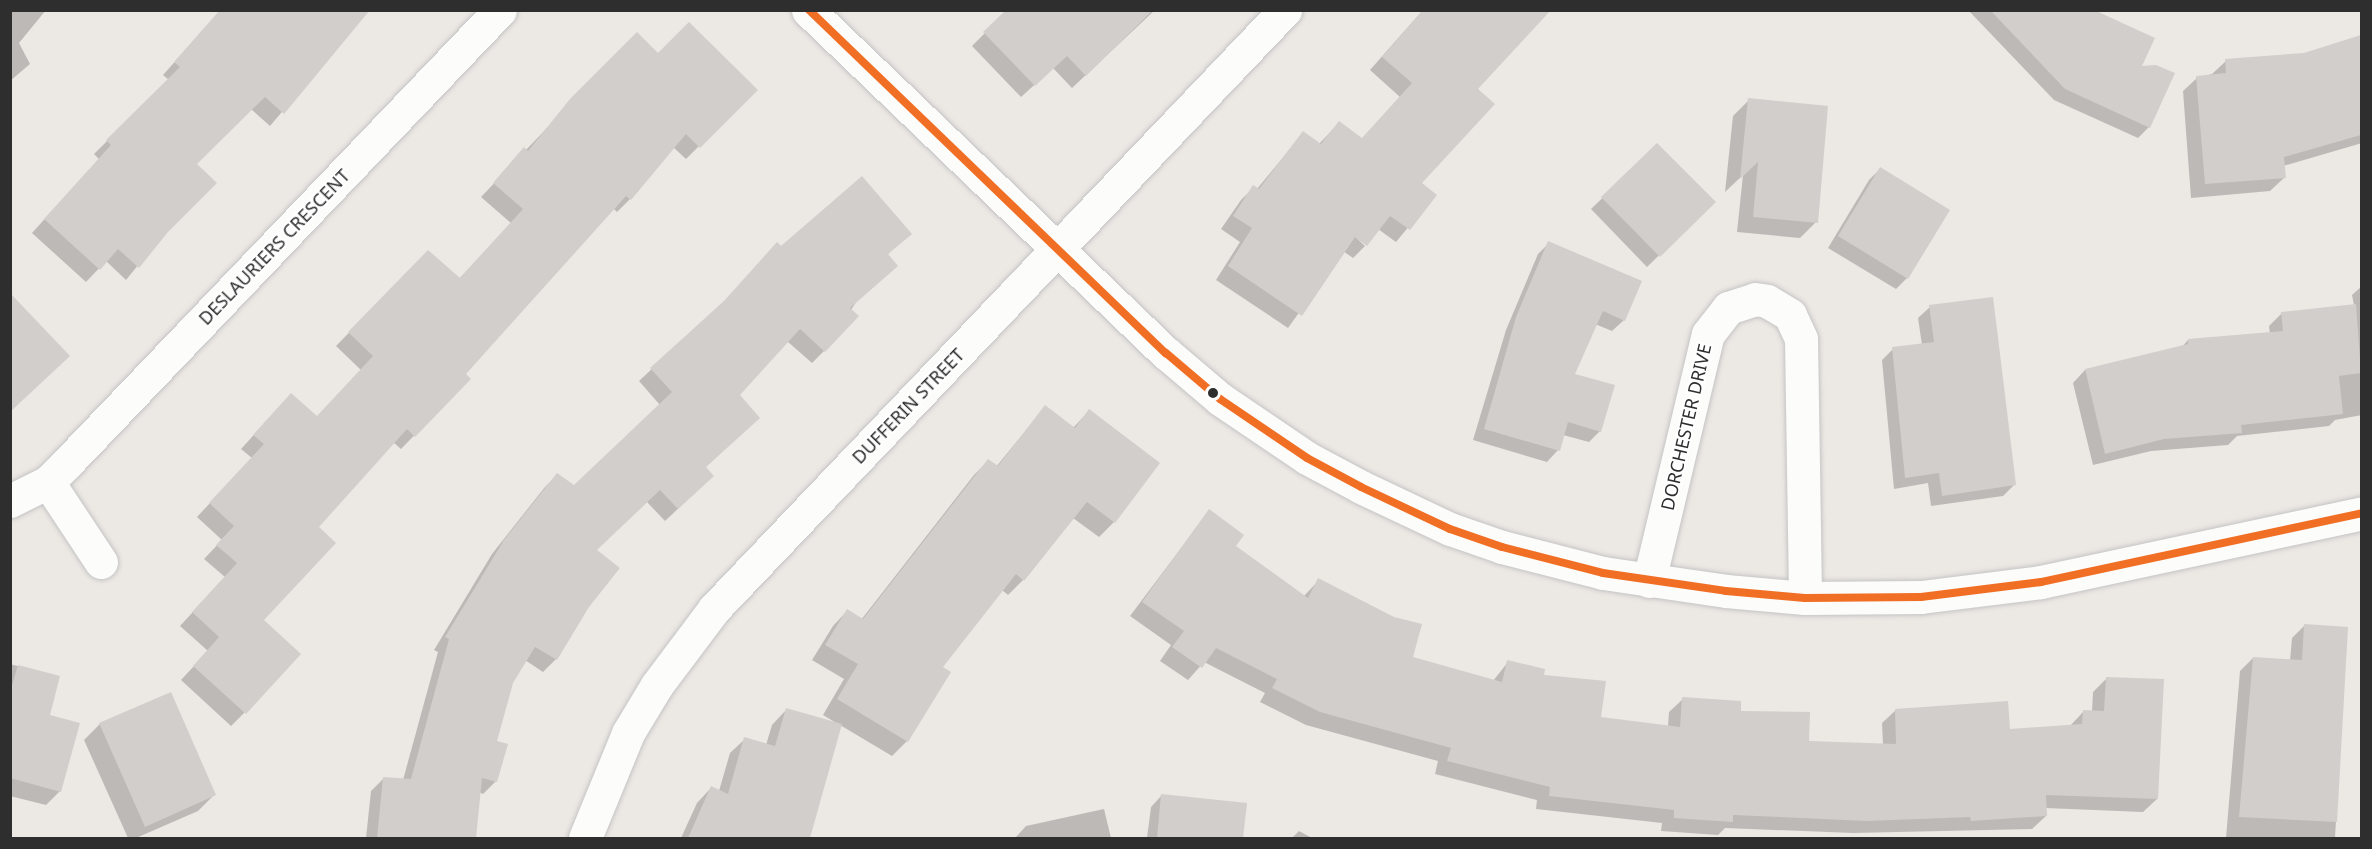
<!DOCTYPE html>
<html>
<head>
<meta charset="utf-8">
<style>
	body { margin:0 }
	#map { position:relative; width:2372px; height:849px; overflow:hidden; background:#ece8e4; font-family:"Noto Sans",sans-serif }
	div>[style] { position:absolute }
	.shadow>* { inset:0; background:#0003 }
	.building>* { inset:0; background:#d1cecb }
	.roads { filter:drop-shadow(0 0 2px #c5c4c5) drop-shadow(0 0 2px #c5c4c5) }
	.minor>* { height:33px; margin:-16.5px; padding:0 16.5px; transform-origin:16.5px; border-radius:16.5px; background:#fcfcfb }
	.tertiary>* { height:33px; margin:-16.5px; padding:0 16.5px; transform-origin:16.5px; border-radius:16.5px; background:#fcfcfb }
	.bus-1>* { height:8px; margin:-4px; padding:0 4px; transform-origin:4px; border-radius:4px; background:#f16f25 }
	.dots>* { width:16px; height:16px; translate:-50% -50%; box-sizing:border-box; border:3px solid #fff; border-radius:50% }
	span { translate:-50% -50%; white-space:nowrap; text-align:center; line-height:1.15; -webkit-text-stroke:4.5px #fff; paint-order:stroke }
	.street-label { font-size:18px; color:#2e2e2e }
	.frame { position:absolute; inset:0; border:12px solid #2e2e2e; pointer-events:none }
</style>
</head>
<body>
<div id="map">
	<div class="shadow">
		<div style="clip-path:polygon(10px 10px,46px 10px,19px 43px,30px 64px,10px 81px)"></div>
		<div style="clip-path:polygon(368px 10px,270px 126px,251px 109px,195px 164px,166px 231px,126px 280px,106px 261px,86px 282px,32px 233px,99px 159px,94px 154px,169px 80px,163px 75px,205px 28px)"></div>
		<div style="clip-path:polygon(1008px 10px,1155px 10px,1072px 88px,1053px 68px,1021px 97px,972px 46px)"></div>
		<div style="clip-path:polygon(1423px 10px,1476px 89px,1420px 184px,1435px 195px,1396px 242px,1378px 229px,1349px 231px,1365px 246px,1353px 258px,1343px 251px,1288px 328px,1216px 280px,1240px 242px,1221px 229px,1241px 200px,1254px 187px,1257px 189px,1303px 133px,1319px 144px,1339px 123px,1361px 140px,1400px 97px,1370px 70px)"></div>
		<div style="clip-path:polygon(1968px 10px,2090px 10px,2140px 68px,2149px 127px,2138px 138px,2054px 100px)"></div>
		<div style="clip-path:polygon(637px 34px,658px 55px,755px 90px,686px 159px,673px 147px,630px 199px,617px 212px,613px 208px,464px 374px,469px 379px,401px 449px,393px 442px,316px 527px,262px 620px,244px 713px,231px 726px,181px 680px,208px 651px,180px 626px,225px 577px,204px 559px,222px 540px,197px 517px,252px 458px,241px 449px,278px 408px,317px 417px,361px 370px,336px 346px,428px 252px,459px 279px,511px 223px,481px 197px)"></div>
		<div style="clip-path:polygon(2362px 37px,2362px 143px,2283px 166px,2284px 178px,2270px 191px,2191px 198px,2183px 91px,2197px 78px,2212px 74px,2226px 61px,2304px 54px)"></div>
		<div style="clip-path:polygon(1749px 100px,1816px 222px,1800px 238px,1737px 232px,1743px 175px,1725px 192px,1733px 116px)"></div>
		<div style="clip-path:polygon(1657px 145px,1714px 202px,1647px 267px,1591px 209px)"></div>
		<div style="clip-path:polygon(1880px 169px,1907px 278px,1896px 289px,1828px 248px,1869px 180px)"></div>
		<div style="clip-path:polygon(910px 233px,887px 255px,824px 351px,812px 363px,787px 341px,738px 395px,704px 467px,700px 488px,665px 521px,647px 502px,595px 551px,588px 606px,556px 659px,543px 672px,525px 660px,512px 683px,495px 742px,496px 781px,483px 794px,479px 792px,474px 838px,366px 838px,371px 791px,384px 778px,403px 780px,438px 652px,434px 650px,492px 554px,545px 487px,557px 475px,574px 487px,660px 405px,639px 381px,781px 248px)"></div>
		<div style="clip-path:polygon(1549px 243px,1624px 320px,1612px 331px,1595px 324px,1573px 375px,1600px 431px,1589px 442px,1563px 435px,1558px 450px,1547px 462px,1473px 440px,1506px 330px,1538px 254px)"></div>
		<div style="clip-path:polygon(2362px 286px,2362px 415px,2335px 420px,2329px 426px,2237px 436px,2228px 445px,2151px 451px,2093px 465px,2073px 383px,2085px 370px,2182px 347px,2188px 340px,2270px 334px,2269px 326px,2282px 313px,2354px 305px,2352px 295px)"></div>
		<div style="clip-path:polygon(1930px 307px,2014px 485px,2003px 496px,1931px 506px,1928px 483px,1894px 489px,1882px 360px,1893px 349px,1922px 345px,1918px 318px)"></div>
		<div style="clip-path:polygon(1045px 407px,1073px 428px,1089px 411px,1158px 463px,1114px 522px,1099px 537px,1073px 518px,1023px 580px,1008px 595px,1002px 590px,941px 667px,907px 741px,892px 756px,840px 725px,808px 838px,681px 838px,697px 803px,711px 788px,719px 791px,730px 753px,745px 739px,766px 745px,772px 725px,786px 710px,838px 724px,823px 715px,844px 679px,812px 660px,833px 626px,847px 611px,861px 620px,974px 475px,988px 461px,996px 467px)"></div>
		<div style="clip-path:polygon(1209px 511px,1234px 547px,1304px 596px,1319px 580px,1411px 658px,1493px 681px,1508px 662px,1542px 676px,1600px 718px,1668px 727px,1669px 712px,1683px 699px,1739px 712px,1808px 743px,1883px 745px,1882px 723px,1896px 710px,2009px 730px,2070px 726px,2084px 711px,2092px 712px,2093px 692px,2107px 678px,2157px 799px,2143px 812px,2045px 808px,2046px 816px,2032px 829px,1853px 833px,1725px 828px,1718px 835px,1661px 831px,1662px 823px,1536px 809px,1537px 800px,1435px 774px,1438px 761px,1306px 725px,1260px 702px,1265px 693px,1204px 662px,1188px 680px,1160px 661px,1171px 645px,1130px 616px)"></div>
		<div style="clip-path:polygon(2305px 625px,2347px 628px,2335px 838px,2226px 838px,2240px 671px,2253px 658px,2290px 661px,2292px 638px)"></div>
		<div style="clip-path:polygon(10px 664px,58px 677px,48px 716px,60px 791px,46px 805px,10px 796px)"></div>
		<div style="clip-path:polygon(100px 724px,214px 795px,198px 811px,136px 838px,128px 838px,84px 740px)"></div>
		<div style="clip-path:polygon(1162px 795px,1245px 804px,1241px 838px,1147px 838px,1151px 807px)"></div>
		<div style="clip-path:polygon(1104px 809px,1111px 838px,1015px 838px,1026px 826px)"></div>
		<div style="clip-path:polygon(1299px 831px,1312px 838px,1292px 838px)"></div>
	</div>
	<div class="building">
		<div style="clip-path:polygon(220px 10px,370px 10px,284px 114px,265px 97px,197px 164px,217px 183px,168px 232px,139px 268px,118px 249px,100px 270px,44px 219px,111px 145px,106px 140px,180px 67px,174px 62px)"></div>
		<div style="clip-path:polygon(1006px 10px,1153px 10px,1086px 76px,1067px 56px,1035px 86px,983px 32px)"></div>
		<div style="clip-path:polygon(1423px 10px,1551px 10px,1478px 89px,1495px 104px,1422px 183px,1437px 195px,1410px 230px,1390px 216px,1367px 246px,1355px 237px,1302px 316px,1228px 266px,1252px 228px,1233px 216px,1253px 185px,1259px 189px,1303px 131px,1321px 144px,1339px 121px,1362px 138px,1412px 83px,1382px 57px)"></div>
		<div style="clip-path:polygon(1990px 10px,2094px 10px,2155px 38px,2142px 66px,2156px 65px,2175px 73px,2150px 128px,2065px 89px)"></div>
		<div style="clip-path:polygon(689px 22px,758px 90px,700px 148px,686px 134px,631px 200px,626px 196px,466px 374px,471px 379px,415px 437px,407px 429px,319px 527px,336px 543px,264px 620px,301px 654px,246px 714px,193px 666px,219px 637px,192px 612px,237px 563px,216px 545px,234px 526px,209px 503px,264px 444px,253px 435px,291px 393px,317px 416px,373px 356px,348px 332px,428px 250px,460px 278px,523px 209px,493px 183px,524px 147px,528px 151px,570px 99px,637px 32px,658px 53px)"></div>
		<div style="clip-path:polygon(2361px 35px,2361px 135px,2284px 157px,2286px 178px,2205px 184px,2196px 76px,2226px 73px,2225px 59px,2304px 53px)"></div>
		<div style="clip-path:polygon(1748px 98px,1828px 106px,1818px 223px,1753px 217px,1758px 162px,1740px 179px)"></div>
		<div style="clip-path:polygon(1657px 143px,1716px 202px,1660px 257px,1601px 197px)"></div>
		<div style="clip-path:polygon(1880px 167px,1950px 210px,1908px 279px,1838px 236px)"></div>
		<div style="clip-path:polygon(862px 176px,912px 234px,888px 254px,898px 266px,850px 308px,859px 316px,825px 352px,800px 329px,740px 395px,760px 418px,706px 467px,714px 476px,678px 509px,660px 490px,597px 550px,620px 568px,589px 607px,557px 660px,535px 647px,513px 683px,497px 741px,508px 744px,497px 782px,482px 778px,476px 838px,377px 838px,383px 777px,411px 779px,449px 639px,445px 637px,504px 540px,557px 473px,574px 485px,672px 392px,650px 368px,724px 301px,777px 242px,781px 246px)"></div>
		<div style="clip-path:polygon(1548px 241px,1642px 281px,1625px 321px,1603px 311px,1575px 374px,1615px 385px,1601px 432px,1568px 422px,1560px 451px,1484px 429px,1516px 317px)"></div>
		<div style="clip-path:polygon(10px 293px,70px 356px,10px 412px)"></div>
		<div style="clip-path:polygon(1993px 297px,2016px 485px,1942px 496px,1939px 473px,1905px 478px,1892px 347px,1934px 342px,1929px 305px)"></div>
		<div style="clip-path:polygon(2356px 304px,2361px 373px,2339px 376px,2343px 414px,2241px 425px,2242px 433px,2164px 439px,2105px 454px,2085px 369px,2188px 344px,2188px 339px,2283px 331px,2281px 312px)"></div>
		<div style="clip-path:polygon(1045px 405px,1075px 428px,1089px 409px,1160px 463px,1115px 523px,1087px 502px,1024px 581px,1016px 574px,943px 667px,951px 672px,908px 742px,837px 699px,858px 664px,825px 645px,847px 609px,863px 619px,988px 459px,998px 466px)"></div>
		<div style="clip-path:polygon(1209px 509px,1244px 535px,1236px 546px,1308px 598px,1318px 578px,1394px 617px,1422px 624px,1413px 657px,1502px 682px,1507px 660px,1545px 669px,1544px 675px,1606px 681px,1601px 717px,1680px 727px,1682px 697px,1741px 701px,1741px 711px,1810px 712px,1809px 741px,1896px 744px,1895px 709px,2008px 701px,2010px 729px,2082px 724px,2083px 710px,2104px 711px,2106px 677px,2164px 679px,2158px 799px,2046px 795px,2047px 816px,1971px 821px,1970px 817px,1867px 821px,1733px 815px,1733px 822px,1674px 818px,1674px 810px,1549px 796px,1550px 787px,1447px 761px,1451px 748px,1320px 712px,1272px 688px,1277px 679px,1216px 648px,1202px 668px,1172px 647px,1184px 631px,1142px 602px)"></div>
		<div style="clip-path:polygon(2304px 624px,2348px 627px,2337px 822px,2239px 817px,2253px 657px,2302px 660px)"></div>
		<div style="clip-path:polygon(18px 665px,60px 676px,50px 715px,80px 723px,61px 792px,10px 778px,10px 692px)"></div>
		<div style="clip-path:polygon(171px 692px,216px 795px,145px 827px,99px 723px)"></div>
		<div style="clip-path:polygon(786px 708px,842px 724px,810px 838px,688px 838px,711px 786px,728px 794px,744px 737px,775px 746px)"></div>
		<div style="clip-path:polygon(1161px 794px,1247px 803px,1243px 838px,1157px 838px)"></div>
	</div>
	<div class="roads">
		<div class="minor">
			<div style="left:48px;top:482px;width:96px;rotate:56.5deg"></div>
			<div style="left:10px;top:501px;width:42px;rotate:-26.6deg"></div>
			<div style="left:48px;top:482px;width:25px;rotate:-45deg"></div>
			<div style="left:66px;top:464px;width:628px;rotate:-46.29deg"></div>
			<div style="left:1649px;top:581px;width:254px;rotate:-76.6deg"></div>
			<div style="left:1708px;top:334px;width:33px;rotate:-52deg"></div>
			<div style="left:1728px;top:308px;width:28px;rotate:-18deg"></div>
			<div style="left:1755px;top:299px;width:12px;rotate:9deg"></div>
			<div style="left:1767px;top:301px;width:27px;rotate:31deg"></div>
			<div style="left:1790px;top:315px;width:26px;rotate:65deg"></div>
			<div style="left:1801px;top:339px;width:259px;rotate:89.1deg"></div>
		</div>
		<div class="tertiary">
			<div style="left:808px;top:10px;width:496px;rotate:43.8deg"></div>
			<div style="left:1166px;top:353px;width:71px;rotate:40.4deg"></div>
			<div style="left:1220px;top:399px;width:105px;rotate:34.1deg"></div>
			<div style="left:1307px;top:458px;width:61px;rotate:28.2deg"></div>
			<div style="left:1361px;top:487px;width:98px;rotate:25.3deg"></div>
			<div style="left:1450px;top:529px;width:55px;rotate:19.1deg"></div>
			<div style="left:1502px;top:547px;width:104px;rotate:14.4deg"></div>
			<div style="left:1603px;top:573px;width:124px;rotate:8.3deg"></div>
			<div style="left:1726px;top:591px;width:79px;rotate:5.1deg"></div>
			<div style="left:1805px;top:598px;width:116px;rotate:-0.5deg"></div>
			<div style="left:1921px;top:597px;width:121px;rotate:-7.1deg"></div>
			<div style="left:2041px;top:582px;width:328px;rotate:-12.1deg"></div>
			<div style="left:585px;top:838px;width:113px;rotate:-67.7deg"></div>
			<div style="left:628px;top:733px;width:56px;rotate:-58.9deg"></div>
			<div style="left:657px;top:685px;width:95px;rotate:-53.1deg"></div>
			<div style="left:714px;top:609px;width:828px;rotate:-46.37deg"></div>
		</div>
	</div>
	<div class="bus-1">
		<div style="left:809px;top:10px;width:495px;rotate:43.9deg"></div>
		<div style="left:1166px;top:353px;width:71px;rotate:40.4deg"></div>
		<div style="left:1220px;top:399px;width:105px;rotate:34.1deg"></div>
		<div style="left:1307px;top:458px;width:61px;rotate:28.2deg"></div>
		<div style="left:1361px;top:487px;width:98px;rotate:25.3deg"></div>
		<div style="left:1450px;top:529px;width:55px;rotate:19.1deg"></div>
		<div style="left:1502px;top:547px;width:104px;rotate:14.4deg"></div>
		<div style="left:1603px;top:573px;width:124px;rotate:8.3deg"></div>
		<div style="left:1726px;top:591px;width:79px;rotate:5.1deg"></div>
		<div style="left:1805px;top:598px;width:116px;rotate:-0.5deg"></div>
		<div style="left:1921px;top:597px;width:121px;rotate:-7.1deg"></div>
		<div style="left:2041px;top:582px;width:328px;rotate:-12.1deg"></div>
	</div>
	<div class="dots">
		<div style="left:1213px;top:393px;background:#2e2e2e"></div>
	</div>
	<div class="street-label">
		<span style="left:274px;top:247px;rotate:-46deg">DESLAURIERS CRESCENT</span>
		<span style="left:908px;top:406px;rotate:-46deg">DUFFERIN STREET</span>
		<span style="left:1686px;top:427px;rotate:-77deg">DORCHESTER DRIVE</span>
	</div>
	<div class="frame"></div>
</div>
</body>
</html>
